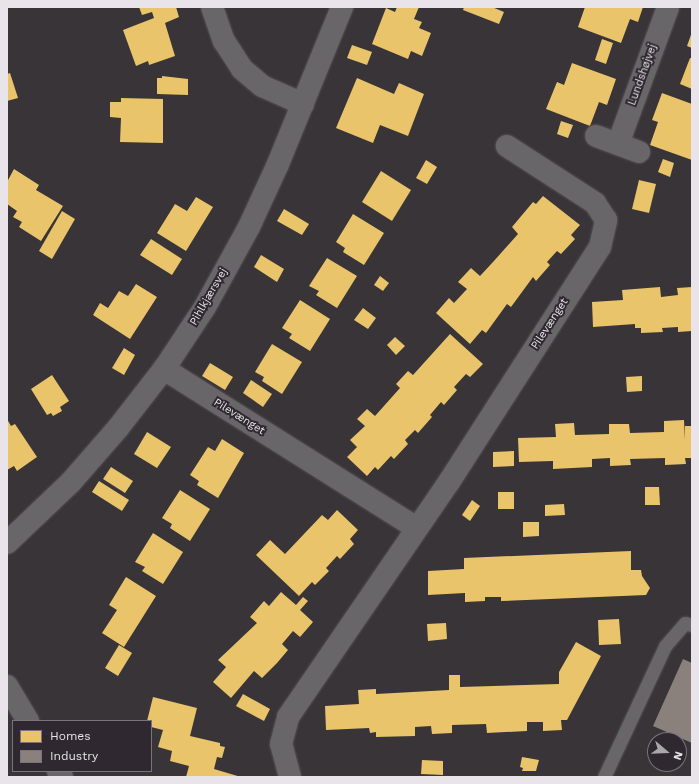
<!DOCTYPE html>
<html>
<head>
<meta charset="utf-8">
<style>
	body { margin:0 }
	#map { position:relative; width:699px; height:784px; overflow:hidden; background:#383438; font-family:"Work Sans",sans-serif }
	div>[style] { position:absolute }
	.homes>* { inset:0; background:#e9c46a }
	.industry>* { inset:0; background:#8a817c }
	.roads { filter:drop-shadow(0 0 1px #545154) drop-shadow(0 0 1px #545154) }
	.lane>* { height:13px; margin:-6.5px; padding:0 6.5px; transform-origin:6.5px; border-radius:6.5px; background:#696669 }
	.street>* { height:22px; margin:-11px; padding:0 11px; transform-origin:11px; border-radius:11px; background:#696669 }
	.secondary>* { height:22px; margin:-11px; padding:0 11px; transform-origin:11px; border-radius:11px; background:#696669 }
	span { translate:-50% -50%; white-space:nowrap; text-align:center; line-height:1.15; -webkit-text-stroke:4px #2f2830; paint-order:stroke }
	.street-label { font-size:11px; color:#e8e4e9 }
	.frame { position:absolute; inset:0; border:8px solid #e8e4e9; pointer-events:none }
	.legend { position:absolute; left:12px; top:720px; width:140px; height:52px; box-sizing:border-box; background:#2f2830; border:1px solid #79737a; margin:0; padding:5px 7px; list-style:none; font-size:12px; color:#e8e4e9 }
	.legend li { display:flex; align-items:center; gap:8px; height:20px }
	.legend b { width:20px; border:1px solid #79737a }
	.north { position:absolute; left:647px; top:732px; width:40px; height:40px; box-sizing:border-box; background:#2f2830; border:1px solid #79737a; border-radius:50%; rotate:109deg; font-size:11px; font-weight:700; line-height:16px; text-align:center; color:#e8e4e9 }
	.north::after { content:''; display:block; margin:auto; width:14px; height:18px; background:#aaa6ab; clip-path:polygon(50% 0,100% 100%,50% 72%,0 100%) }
</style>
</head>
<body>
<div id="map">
	<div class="homes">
		<div style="clip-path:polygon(139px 7px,176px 7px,179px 17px,165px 23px,175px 56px,149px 65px,148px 61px,136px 66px,123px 30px,154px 18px,152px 12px,142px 15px)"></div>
		<div style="clip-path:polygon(397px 7px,419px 7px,414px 19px,422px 22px,419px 28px,431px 33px,422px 56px,411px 51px,408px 59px,372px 44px,386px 8px,395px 12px)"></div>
		<div style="clip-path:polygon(464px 7px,492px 7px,504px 12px,499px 24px,463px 10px)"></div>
		<div style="clip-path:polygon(585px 7px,643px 7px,638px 22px,630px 19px,621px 43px,578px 27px)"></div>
		<div style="clip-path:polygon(692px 32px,692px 48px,687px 46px)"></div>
		<div style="clip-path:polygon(602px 39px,613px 43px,606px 64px,595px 60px)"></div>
		<div style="clip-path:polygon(352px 45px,372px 52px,367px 65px,347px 58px)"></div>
		<div style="clip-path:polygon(690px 58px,692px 58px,692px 89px,680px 84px)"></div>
		<div style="clip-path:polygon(572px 63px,616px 79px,607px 105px,599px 102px,590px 126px,546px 109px,557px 82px,564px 85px)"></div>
		<div style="clip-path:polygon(10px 73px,18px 98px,7px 101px,7px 74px)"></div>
		<div style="clip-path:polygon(162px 76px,188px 79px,188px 95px,157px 94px,157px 78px,162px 78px)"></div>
		<div style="clip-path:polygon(357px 78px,394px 94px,399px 83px,424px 94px,408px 136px,380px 125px,373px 143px,336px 128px)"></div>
		<div style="clip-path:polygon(662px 93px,692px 104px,692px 160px,650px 145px,658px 122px,652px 120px)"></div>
		<div style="clip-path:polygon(121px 98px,163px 99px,163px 143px,120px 142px,121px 118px,110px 117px,110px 102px,121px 102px)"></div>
		<div style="clip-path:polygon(561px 121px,573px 125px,568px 138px,557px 134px)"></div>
		<div style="clip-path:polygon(663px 159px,674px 163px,670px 177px,658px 172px)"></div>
		<div style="clip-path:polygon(426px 160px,437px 167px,427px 184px,416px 178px)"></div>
		<div style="clip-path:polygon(14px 169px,39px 185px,36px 190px,63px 206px,41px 241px,19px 227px,22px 222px,13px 217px,17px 211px,7px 204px,7px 182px)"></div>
		<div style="clip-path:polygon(381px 171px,411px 190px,392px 221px,362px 202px)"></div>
		<div style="clip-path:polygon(639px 180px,656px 184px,649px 213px,632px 209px)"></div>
		<div style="clip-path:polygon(543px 196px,580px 225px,571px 235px,575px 239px,561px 254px,557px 251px,547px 262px,550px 265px,536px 281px,533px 277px,511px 307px,507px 304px,486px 333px,482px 330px,470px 344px,436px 313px,449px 298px,454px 303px,467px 289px,458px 282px,471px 268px,480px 276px,493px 262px,518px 234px,512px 227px,533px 202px,536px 204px)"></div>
		<div style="clip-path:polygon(196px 197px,213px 207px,186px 251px,157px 233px,175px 204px,187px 211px)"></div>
		<div style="clip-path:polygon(284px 209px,309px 224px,302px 235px,277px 221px)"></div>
		<div style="clip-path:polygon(62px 211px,75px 219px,52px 259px,39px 251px)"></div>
		<div style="clip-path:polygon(353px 214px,384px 233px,364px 265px,343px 252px,345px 248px,336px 242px)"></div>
		<div style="clip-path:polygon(151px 239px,182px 259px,172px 275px,140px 255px)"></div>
		<div style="clip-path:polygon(261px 255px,284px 269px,277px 282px,254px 267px)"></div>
		<div style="clip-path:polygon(327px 258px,357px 276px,337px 308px,316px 295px,319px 291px,309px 286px)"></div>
		<div style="clip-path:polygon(380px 276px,389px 283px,383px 291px,374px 285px)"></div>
		<div style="clip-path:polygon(136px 284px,157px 297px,130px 339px,93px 315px,100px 303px,108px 308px,119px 291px,128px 296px)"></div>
		<div style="clip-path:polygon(660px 287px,661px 297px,678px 295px,677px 288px,692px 287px,692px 331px,678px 332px,678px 327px,662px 328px,663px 332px,641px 333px,641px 328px,635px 328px,635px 324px,593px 327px,592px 302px,623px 300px,622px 290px)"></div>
		<div style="clip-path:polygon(300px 300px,330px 319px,310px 351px,289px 338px,292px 334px,282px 328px)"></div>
		<div style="clip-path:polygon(363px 308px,376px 318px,368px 329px,354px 320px)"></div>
		<div style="clip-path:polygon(450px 334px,483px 364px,470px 377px,466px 374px,454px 387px,457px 390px,444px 405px,441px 402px,430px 415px,432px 417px,418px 433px,415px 430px,405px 440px,408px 444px,394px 459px,391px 456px,378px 470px,375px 467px,367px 476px,347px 457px,357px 447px,350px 440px,365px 426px,357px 419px,367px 409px,375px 416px,400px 388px,396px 384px,408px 371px,413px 375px)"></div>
		<div style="clip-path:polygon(395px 337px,405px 346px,396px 355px,387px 345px)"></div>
		<div style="clip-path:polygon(272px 344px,302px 362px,282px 394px,262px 381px,264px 377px,255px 372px)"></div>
		<div style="clip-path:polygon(124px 348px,135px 355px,124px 375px,112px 368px)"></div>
		<div style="clip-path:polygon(210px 363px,233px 377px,225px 390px,202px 376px)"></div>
		<div style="clip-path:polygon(52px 375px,69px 401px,60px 407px,62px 411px,53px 416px,51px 413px,47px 415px,31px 389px)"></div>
		<div style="clip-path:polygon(642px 376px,642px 391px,627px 392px,626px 377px)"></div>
		<div style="clip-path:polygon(251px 380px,272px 394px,263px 407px,243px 393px)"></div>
		<div style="clip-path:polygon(7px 419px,11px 426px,15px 424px,37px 457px,17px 471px,14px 466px,7px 470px)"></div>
		<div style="clip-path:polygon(684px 420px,685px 440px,685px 426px,692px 426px,692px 458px,685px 458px,686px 464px,665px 465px,665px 458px,630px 459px,631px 465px,610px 466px,610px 458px,592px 459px,592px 467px,553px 469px,553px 461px,519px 462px,518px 438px,556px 437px,555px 424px,574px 423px,575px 435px,609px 434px,609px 424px,629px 424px,630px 433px,664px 432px,664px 421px)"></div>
		<div style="clip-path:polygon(147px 432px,171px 447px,157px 468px,134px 454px)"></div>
		<div style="clip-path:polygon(222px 439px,244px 453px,218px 498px,197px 485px,199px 481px,190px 475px,208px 447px,215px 451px)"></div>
		<div style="clip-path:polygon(514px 451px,514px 466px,493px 467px,493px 452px)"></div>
		<div style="clip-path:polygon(111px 467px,133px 481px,125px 493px,103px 479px)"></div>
		<div style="clip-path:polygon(99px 481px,129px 500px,122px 511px,92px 492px)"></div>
		<div style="clip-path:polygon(645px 487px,659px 487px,660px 505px,645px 505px)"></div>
		<div style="clip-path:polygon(180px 490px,210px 509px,190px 541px,170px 528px,172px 524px,162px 518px)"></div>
		<div style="clip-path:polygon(498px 492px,514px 492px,514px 509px,498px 509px)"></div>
		<div style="clip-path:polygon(472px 500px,480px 506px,470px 521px,462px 515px)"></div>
		<div style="clip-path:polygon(564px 504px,565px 515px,545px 516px,545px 505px)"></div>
		<div style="clip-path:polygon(337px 510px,358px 530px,350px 539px,354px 544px,340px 559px,337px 556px,326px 568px,329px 571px,315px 585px,312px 582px,299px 596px,256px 555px,270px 540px,285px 554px,322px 515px,328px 520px)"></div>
		<div style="clip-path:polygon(523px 522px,539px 522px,539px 536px,523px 537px)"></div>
		<div style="clip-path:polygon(153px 533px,183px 552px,163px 584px,142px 571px,145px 567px,135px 562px)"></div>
		<div style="clip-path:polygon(631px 551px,631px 570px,641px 570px,642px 576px,650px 588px,646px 595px,501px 601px,501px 597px,485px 597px,485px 601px,465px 602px,465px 593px,428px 595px,428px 571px,464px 569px,464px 558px)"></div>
		<div style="clip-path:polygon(126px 577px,156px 596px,124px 647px,102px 633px,117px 610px,109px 605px)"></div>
		<div style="clip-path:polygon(281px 592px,296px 605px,303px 597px,308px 601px,300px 610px,313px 622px,300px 637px,293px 631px,282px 644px,288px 650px,277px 663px,262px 678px,254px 671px,231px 698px,213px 682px,226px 667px,218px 660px,257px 623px,250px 617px,264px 601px,269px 606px)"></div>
		<div style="clip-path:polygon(619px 619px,621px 644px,599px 645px,598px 620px)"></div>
		<div style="clip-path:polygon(446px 623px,447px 639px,428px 641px,427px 624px)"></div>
		<div style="clip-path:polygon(576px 642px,601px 656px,567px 720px,561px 720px,562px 730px,543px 731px,543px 722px,527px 722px,527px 731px,487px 733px,486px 724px,452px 725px,452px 733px,432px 734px,431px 726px,415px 727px,415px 736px,376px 737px,376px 732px,370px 733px,369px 728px,326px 730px,325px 706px,359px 704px,358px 690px,376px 689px,376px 694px,449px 690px,449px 675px,460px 675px,460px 687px,559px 684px,559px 672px)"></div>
		<div style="clip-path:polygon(119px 645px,132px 653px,118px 676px,105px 668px)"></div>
		<div style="clip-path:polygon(243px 694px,270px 709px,264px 721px,236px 706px)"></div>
		<div style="clip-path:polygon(153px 697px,197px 708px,190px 736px,220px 743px,220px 746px,225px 747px,222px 758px,217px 757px,214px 769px,241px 777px,186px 777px,189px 766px,170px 761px,172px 751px,158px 747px,163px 730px,151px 727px,151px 721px,147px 721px)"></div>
		<div style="clip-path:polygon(522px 757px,539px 760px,536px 771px,522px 771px,523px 768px,520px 767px)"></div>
		<div style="clip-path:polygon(422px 760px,443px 761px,443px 775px,421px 774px)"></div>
	</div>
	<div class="industry">
		<div style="clip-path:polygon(683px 659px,692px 663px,692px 743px,653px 726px)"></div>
	</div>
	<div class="roads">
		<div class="lane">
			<div style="left:604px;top:777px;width:145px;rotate:-65deg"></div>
			<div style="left:665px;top:646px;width:30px;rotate:-49deg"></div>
			<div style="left:685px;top:623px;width:7px;rotate:16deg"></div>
		</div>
		<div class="street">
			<div style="left:212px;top:7px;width:36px;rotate:71deg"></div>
			<div style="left:224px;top:41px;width:33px;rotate:57deg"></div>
			<div style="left:242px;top:69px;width:26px;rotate:40deg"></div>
			<div style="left:262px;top:86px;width:45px;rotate:23.7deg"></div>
			<div style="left:596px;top:136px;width:46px;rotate:20.4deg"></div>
			<div style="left:618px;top:144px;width:146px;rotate:-69.9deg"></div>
			<div style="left:164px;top:369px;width:298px;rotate:32.2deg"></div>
			<div style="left:7px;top:543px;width:88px;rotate:-43.6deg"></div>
			<div style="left:71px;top:482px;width:72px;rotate:-49deg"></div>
			<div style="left:118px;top:428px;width:75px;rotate:-52.1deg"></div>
			<div style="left:164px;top:369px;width:74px;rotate:-56.5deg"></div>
			<div style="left:205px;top:307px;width:91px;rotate:-61.2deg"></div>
			<div style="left:249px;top:227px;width:69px;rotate:-65.3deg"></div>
			<div style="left:278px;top:164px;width:170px;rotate:-67.8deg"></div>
			<div style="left:290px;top:777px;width:34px;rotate:-105deg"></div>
			<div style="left:281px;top:744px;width:28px;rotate:-75deg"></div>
			<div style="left:288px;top:717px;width:285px;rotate:-55.6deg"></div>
			<div style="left:449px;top:482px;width:279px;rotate:-57.3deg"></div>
			<div style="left:600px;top:247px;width:28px;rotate:-77deg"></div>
			<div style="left:606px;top:220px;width:20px;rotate:-123deg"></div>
			<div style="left:595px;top:203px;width:105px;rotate:-147.1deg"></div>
		</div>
		<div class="secondary">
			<div style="left:7px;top:686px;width:41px;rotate:59deg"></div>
			<div style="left:58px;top:771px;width:7px;rotate:56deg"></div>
		</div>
	</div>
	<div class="street-label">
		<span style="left:643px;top:75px;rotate:-70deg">Lundshøjvej</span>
		<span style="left:209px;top:297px;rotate:-60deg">Pihlkjærsvej</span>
		<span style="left:550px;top:324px;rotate:-57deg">Pilevænget</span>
		<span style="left:239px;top:417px;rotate:32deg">Pilevænget</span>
	</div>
	<div class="frame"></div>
	<ul class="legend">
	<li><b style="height:11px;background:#e9c46a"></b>Homes</li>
	<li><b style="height:11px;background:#8a817c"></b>Industry</li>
	</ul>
	<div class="north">N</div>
</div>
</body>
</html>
